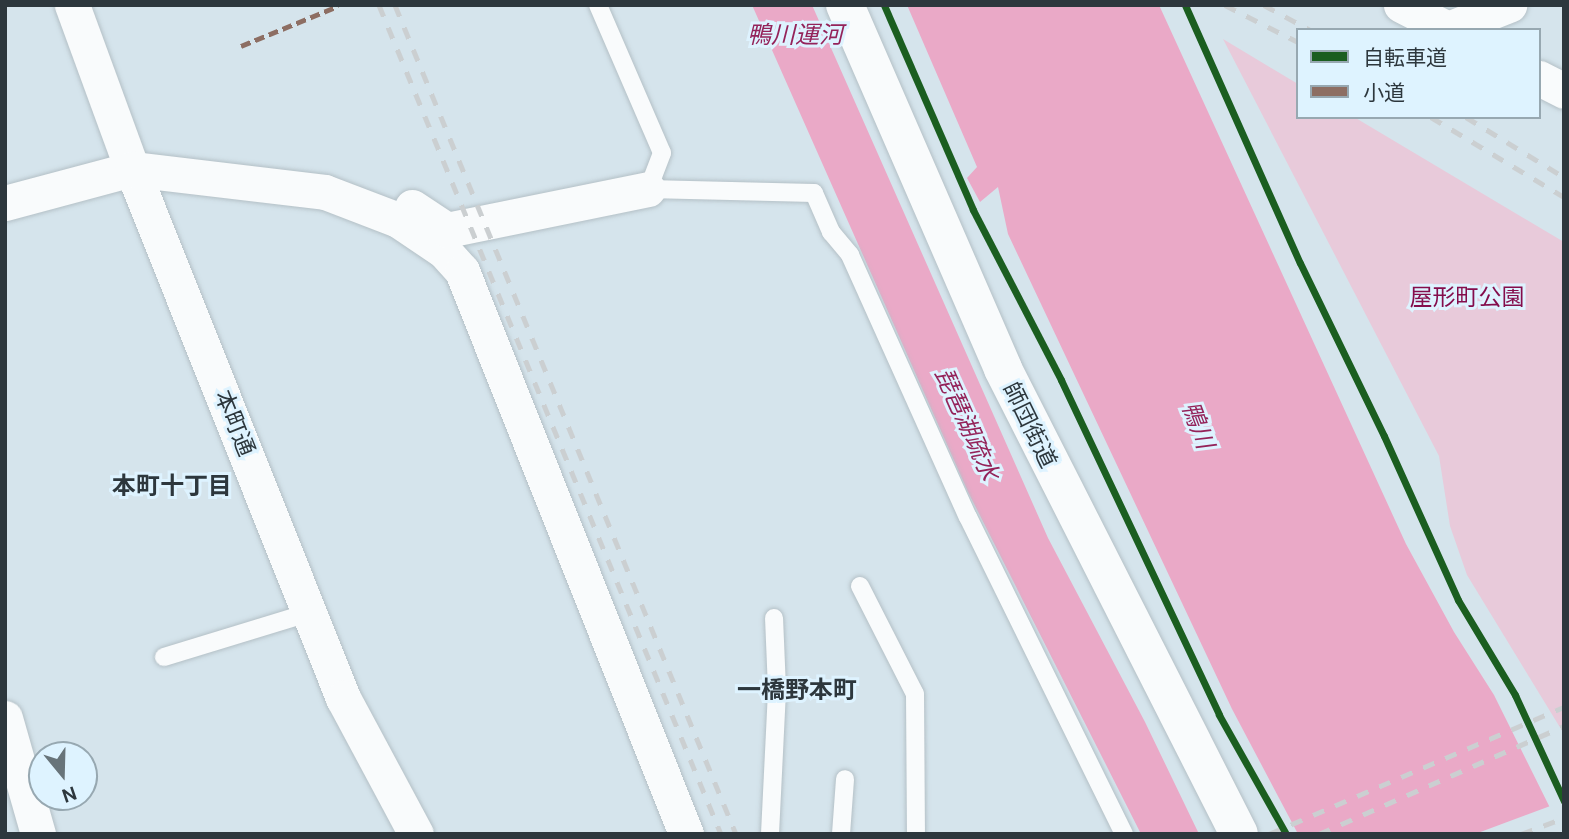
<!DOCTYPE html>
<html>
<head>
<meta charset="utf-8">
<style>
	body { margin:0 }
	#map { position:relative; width:1569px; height:839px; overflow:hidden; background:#d5e4ec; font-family:"DM Sans","Noto Sans JP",sans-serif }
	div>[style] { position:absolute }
	.green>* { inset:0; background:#e8cada }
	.water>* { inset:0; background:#eaa9c7 }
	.pier>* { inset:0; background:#d5e4ec }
	.roads { filter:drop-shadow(0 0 2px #b4c0c6) drop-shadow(0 0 2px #b4c0c6) }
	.service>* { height:18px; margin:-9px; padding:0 9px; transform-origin:9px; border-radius:9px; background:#f9fbfc }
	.minor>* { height:35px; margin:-17.5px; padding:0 17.5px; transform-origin:17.5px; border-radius:17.5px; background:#f9fbfc }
	.tertiary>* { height:38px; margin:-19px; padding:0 19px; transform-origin:19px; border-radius:19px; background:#f9fbfc }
	.rail>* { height:5px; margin-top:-2.5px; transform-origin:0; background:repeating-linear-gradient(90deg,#cbcfd1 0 12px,transparent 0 24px) }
	.quiet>* { height:5px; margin-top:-2.5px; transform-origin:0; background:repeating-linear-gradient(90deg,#8d6e63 0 10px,transparent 0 15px) }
	.cycleway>* { height:7px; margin:-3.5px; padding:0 3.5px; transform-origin:3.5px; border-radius:3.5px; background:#1b5e20 }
	span { translate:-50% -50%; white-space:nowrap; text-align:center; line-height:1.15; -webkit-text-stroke:6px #def3ff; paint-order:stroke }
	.park-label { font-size:23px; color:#840d4c }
	.street-label { font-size:23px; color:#2d373d }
	.water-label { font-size:24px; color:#94235a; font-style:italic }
	.neighbourhood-label { font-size:24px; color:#2d373d; font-weight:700 }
	.frame { position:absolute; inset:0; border:7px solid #2d373d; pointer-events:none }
	.legend { position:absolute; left:1296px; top:28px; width:245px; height:91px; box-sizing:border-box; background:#def3ff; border:2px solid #97a8b1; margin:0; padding:9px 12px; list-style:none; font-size:21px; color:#2d373d }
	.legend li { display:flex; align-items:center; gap:14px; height:35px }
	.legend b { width:35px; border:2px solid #97a8b1 }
	.north { position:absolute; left:28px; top:741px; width:70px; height:70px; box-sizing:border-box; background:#def3ff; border:2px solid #97a8b1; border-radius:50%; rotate:161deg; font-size:19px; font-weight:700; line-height:28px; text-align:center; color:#2d373d }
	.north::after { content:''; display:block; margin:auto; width:24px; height:32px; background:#68747a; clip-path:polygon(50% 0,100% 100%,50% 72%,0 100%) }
</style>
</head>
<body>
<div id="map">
	<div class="green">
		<div style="clip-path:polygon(1223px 39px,1298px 84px,1298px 117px,1354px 117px,1564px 242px,1564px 734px,1467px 575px,1450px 526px,1439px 456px)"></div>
	</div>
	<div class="water">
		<div style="clip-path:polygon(752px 5px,812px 5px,1048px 538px,1145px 722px,1199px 834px,1141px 834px,968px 492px)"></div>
		<div style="clip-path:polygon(907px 5px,1159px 5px,1406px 544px,1454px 632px,1494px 695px,1563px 834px,1298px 834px,1232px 709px,1008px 234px,998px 187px,980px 202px,967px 178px,977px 167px)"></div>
	</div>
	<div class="pier">
		<div style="clip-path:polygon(1553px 805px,1564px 834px,1475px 834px)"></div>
	</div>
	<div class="roads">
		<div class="service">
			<div style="left:598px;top:5px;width:161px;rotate:66.6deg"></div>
			<div style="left:662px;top:153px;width:39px;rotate:111deg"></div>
			<div style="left:648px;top:189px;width:166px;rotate:1.4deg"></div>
			<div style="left:814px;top:193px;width:43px;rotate:66.4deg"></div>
			<div style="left:831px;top:232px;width:30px;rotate:50deg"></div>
			<div style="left:850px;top:255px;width:287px;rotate:65.8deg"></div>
			<div style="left:968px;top:517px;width:353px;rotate:63.8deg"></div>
			<div style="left:860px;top:586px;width:121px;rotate:63deg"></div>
			<div style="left:915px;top:694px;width:140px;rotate:89.6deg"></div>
			<div style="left:164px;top:657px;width:154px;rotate:-17deg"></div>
			<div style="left:770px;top:834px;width:145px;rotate:-87.2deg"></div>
			<div style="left:777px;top:689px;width:71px;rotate:-92.4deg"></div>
			<div style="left:841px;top:834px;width:55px;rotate:-85.8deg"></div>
		</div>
		<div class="minor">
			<div style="left:72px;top:5px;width:175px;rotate:69.9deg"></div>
			<div style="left:132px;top:169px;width:570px;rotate:68.25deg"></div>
			<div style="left:343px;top:698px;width:154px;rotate:61.8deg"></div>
			<div style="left:1401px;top:5px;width:55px;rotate:27deg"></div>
			<div style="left:1448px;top:29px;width:66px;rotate:-21.5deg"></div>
			<div style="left:1539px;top:78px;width:28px;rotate:27deg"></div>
			<div style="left:5px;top:203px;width:131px;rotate:-15deg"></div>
			<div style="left:132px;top:169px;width:194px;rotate:6.8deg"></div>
			<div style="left:325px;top:192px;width:78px;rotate:21deg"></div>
			<div style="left:398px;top:220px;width:55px;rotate:34deg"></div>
			<div style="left:444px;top:251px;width:27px;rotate:48deg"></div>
			<div style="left:462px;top:271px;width:606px;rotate:68.3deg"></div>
			<div style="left:412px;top:207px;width:42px;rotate:33.3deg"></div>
			<div style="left:447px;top:230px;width:205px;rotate:-11.5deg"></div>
			<div style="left:5px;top:718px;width:121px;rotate:74.1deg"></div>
		</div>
		<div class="tertiary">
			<div style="left:845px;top:5px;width:397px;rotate:66.5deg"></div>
			<div style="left:1003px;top:369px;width:521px;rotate:63.09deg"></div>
		</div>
	</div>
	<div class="rail">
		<div style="left:379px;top:5px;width:897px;rotate:67.58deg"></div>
		<div style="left:395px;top:5px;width:896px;rotate:67.64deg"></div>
		<div style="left:1225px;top:5px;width:82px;rotate:26.9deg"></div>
		<div style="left:1264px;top:5px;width:52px;rotate:28.5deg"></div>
		<div style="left:1431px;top:117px;width:155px;rotate:31deg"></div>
		<div style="left:1466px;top:117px;width:115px;rotate:31.5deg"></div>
		<div style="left:1269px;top:834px;width:321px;rotate:-23.3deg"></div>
		<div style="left:1319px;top:834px;width:268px;rotate:-23.8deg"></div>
		<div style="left:1521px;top:834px;width:46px;rotate:-20.4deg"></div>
	</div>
	<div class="quiet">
		<div style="left:241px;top:46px;width:105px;rotate:-22.4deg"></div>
	</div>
	<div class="cycleway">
		<div style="left:884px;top:5px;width:223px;rotate:66.5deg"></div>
		<div style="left:973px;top:210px;width:191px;rotate:62.6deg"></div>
		<div style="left:1061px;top:380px;width:370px;rotate:64.7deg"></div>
		<div style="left:1219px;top:715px;width:137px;rotate:60.6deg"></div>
		<div style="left:1185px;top:5px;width:282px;rotate:66deg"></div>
		<div style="left:1300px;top:263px;width:192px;rotate:64.1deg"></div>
		<div style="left:1384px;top:436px;width:180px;rotate:65.7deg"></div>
		<div style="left:1458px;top:600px;width:111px;rotate:59deg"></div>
		<div style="left:1515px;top:695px;width:117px;rotate:65.2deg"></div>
	</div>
	<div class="park-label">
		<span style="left:1467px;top:297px">屋形町公園</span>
	</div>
	<div class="street-label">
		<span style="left:235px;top:423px;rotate:68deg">本町通</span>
		<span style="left:1030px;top:425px;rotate:64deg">師団街道</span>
	</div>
	<div class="water-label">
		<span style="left:795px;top:35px">鴨川運河</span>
		<span style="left:967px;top:424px;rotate:66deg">琵琶湖疏水</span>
		<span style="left:1198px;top:425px;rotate:69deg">鴨川</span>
	</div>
	<div class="neighbourhood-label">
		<span style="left:172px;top:486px">本町十丁目</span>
		<span style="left:797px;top:690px">一橋野本町</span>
	</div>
	<div class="frame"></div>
	<ul class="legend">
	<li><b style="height:9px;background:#1b5e20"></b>自転車道</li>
	<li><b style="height:9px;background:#8d6e63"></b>小道</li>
	</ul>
	<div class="north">N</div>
</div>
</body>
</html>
